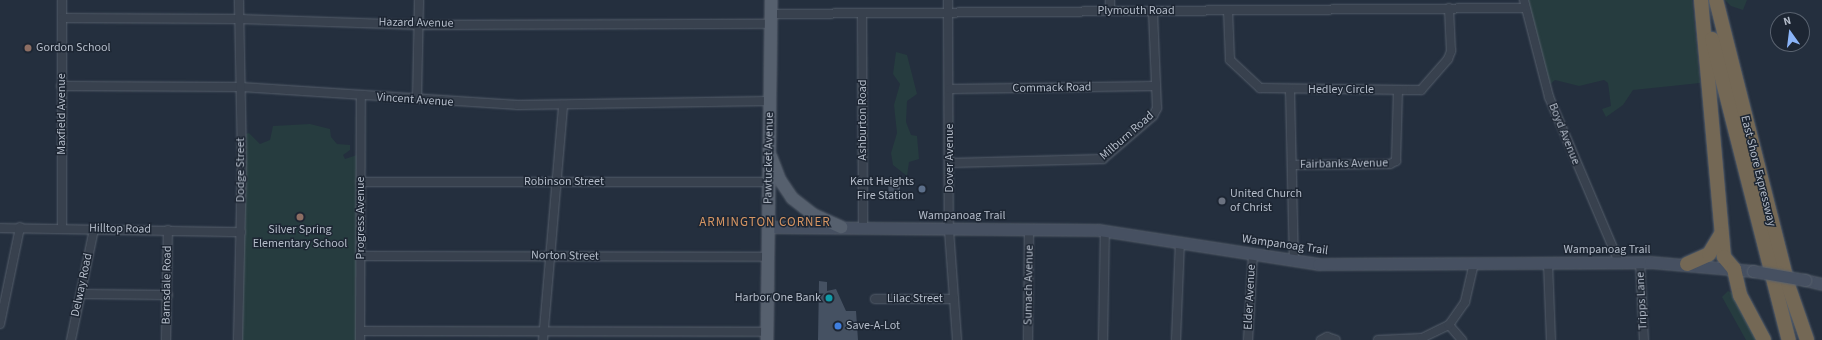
<!DOCTYPE html>
<html>
<head>
<meta charset="utf-8">
<style>
	body { margin:0 }
	#map { position:relative; width:1822px; height:340px; overflow:hidden; background:#242f3e; font-family:"Source Sans 3",sans-serif }
	div>[style] { position:absolute }
	.green>* { inset:0; background:#263c3f }
	.building>* { inset:0; background:#455162 }
	.roads { filter:drop-shadow(0 0 1px #565f6c) drop-shadow(0 0 1px #565f6c) }
	.minor>* { height:8px; margin:-4px; padding:0 4px; transform-origin:4px; border-radius:4px; background:#38414e }
	.secondary>* { height:11px; margin:-5.5px; padding:0 5.5px; transform-origin:5.5px; border-radius:5.5px; background:#465061 }
	.primary>* { height:12px; margin:-6px; padding:0 6px; transform-origin:6px; border-radius:6px; background:#56606e }
	.motorway>* { height:14px; margin:-7px; padding:0 7px; transform-origin:7px; border-radius:7px; background:#746855 }
	.bridges { filter:drop-shadow(0 0 1px #565f6c) drop-shadow(0 0 1px #565f6c) }
	.secondary-bridge>* { height:11px; margin:-5.5px; padding:0 5.5px; transform-origin:5.5px; border-radius:5.5px; background:#465061 }
	.dots>* { width:11px; height:11px; translate:-50% -50%; box-sizing:border-box; border:2px solid #1d2633; border-radius:50% }
	span { translate:-50% -50%; white-space:nowrap; text-align:center; line-height:1.15; -webkit-text-stroke:3px #1d2633; paint-order:stroke }
	.street-label { font-size:12px; color:#b4bcc9 }
	.poi-label { font-size:12px; color:#b4bcc9 }
	.left { translate:0 -50%; text-align:left }
	.right { translate:-100% -50%; text-align:right }
	.neighbourhood-label { font-size:13px; color:#d59563; letter-spacing:1px }
	.north { position:absolute; left:1770px; top:12px; width:40px; height:40px; box-sizing:border-box; background:#1d2633; border:1px solid #59626f; border-radius:50%; rotate:346deg; font-size:11px; font-weight:700; line-height:16px; text-align:center; color:#b4bcc9 }
	.north::after { content:''; display:block; margin:auto; width:14px; height:18px; background:#8ab4f8; clip-path:polygon(50% 0,100% 100%,50% 72%,0 100%) }
</style>
</head>
<body>
<div id="map">
	<div class="green">
		<div style="clip-path:polygon(1522px 0,1692px 0,1700px 83px,1633px 90px,1623px 105px,1606px 117px,1602px 109px,1611px 106px,1608px 83px,1604px 80px,1579px 86px,1555px 80px,1547px 87px)"></div>
		<div style="clip-path:polygon(1725px 0,1747px 0,1743px 10px,1731px 6px)"></div>
		<div style="clip-path:polygon(896px 52px,907px 55px,917px 94px,907px 101px,906px 122px,911px 135px,917px 136px,919px 159px,909px 162px,907px 176px,893px 165px,891px 153px,897px 133px,894px 105px,900px 84px,893px 74px)"></div>
		<div style="clip-path:polygon(310px 124px,330px 129px,331px 137px,337px 144px,350px 145px,350px 150px,343px 155px,345px 159px,360px 154px,360px 340px,238px 340px,246px 134px,249px 133px,260px 144px,270px 140px,273px 126px)"></div>
		<div style="clip-path:polygon(1728px 291px,1737px 295px,1762px 340px,1746px 340px,1722px 297px)"></div>
	</div>
	<div class="building">
		<div style="clip-path:polygon(888px 180px,900px 180px,900px 199px,889px 199px)"></div>
		<div style="clip-path:polygon(819px 281px,827px 282px,827px 291px,836px 289px,846px 311px,856px 311px,858px 340px,818px 340px)"></div>
	</div>
	<div class="roads">
		<div class="minor">
			<div style="left:62px;top:0;width:228px;rotate:90deg"></div>
			<div style="left:948px;top:0;width:230px;rotate:89.8deg"></div>
			<div style="left:949px;top:230px;width:110px;rotate:85.8deg"></div>
			<div style="left:1524px;top:0;width:100px;rotate:75.5deg"></div>
			<div style="left:1549px;top:97px;width:179px;rotate:67deg"></div>
			<div style="left:1110px;top:10px;width:10px;rotate:-90deg"></div>
			<div style="left:1228px;top:10px;width:50px;rotate:87.7deg"></div>
			<div style="left:1230px;top:60px;width:41px;rotate:43deg"></div>
			<div style="left:1260px;top:88px;width:151px;rotate:0.8deg"></div>
			<div style="left:1411px;top:90px;width:10px"></div>
			<div style="left:1421px;top:90px;width:41px;rotate:-48.9deg"></div>
			<div style="left:1448px;top:59px;width:9px;rotate:-69deg"></div>
			<div style="left:1451px;top:51px;width:43px;rotate:-92.7deg"></div>
			<div style="left:862px;top:13px;width:215px;rotate:89.7deg"></div>
			<div style="left:771px;top:14px;width:753px;rotate:-0.46deg"></div>
			<div style="left:62px;top:18px;width:178px;rotate:0.3deg"></div>
			<div style="left:240px;top:19px;width:179px;rotate:1.9deg"></div>
			<div style="left:419px;top:25px;width:352px;rotate:-0.2deg"></div>
			<div style="left:61px;top:86px;width:180px;rotate:0.3deg"></div>
			<div style="left:241px;top:87px;width:278px;rotate:3.7deg"></div>
			<div style="left:518px;top:105px;width:252px;rotate:-0.9deg"></div>
			<div style="left:949px;top:89px;width:206px;rotate:-0.8deg"></div>
			<div style="left:1290px;top:90px;width:171px;rotate:88.7deg"></div>
			<div style="left:417px;top:98px;width:98px;rotate:-88.8deg"></div>
			<div style="left:950px;top:163px;width:153px;rotate:-1.5deg"></div>
			<div style="left:1103px;top:159px;width:66px;rotate:-40.7deg"></div>
			<div style="left:1153px;top:116px;width:9px;rotate:-63deg"></div>
			<div style="left:1157px;top:108px;width:97px;rotate:-92.4deg"></div>
			<div style="left:1292px;top:165px;width:98px;rotate:-0.6deg"></div>
			<div style="left:1390px;top:164px;width:7px;rotate:-27deg"></div>
			<div style="left:1396px;top:161px;width:71px;rotate:-88.4deg"></div>
			<div style="left:360px;top:182px;width:408px"></div>
			<div style="left:0;top:228px;width:241px;rotate:1deg"></div>
			<div style="left:361px;top:256px;width:407px;rotate:0.1deg"></div>
			<div style="left:1640px;top:262px;width:78px;rotate:87.1deg"></div>
			<div style="left:1548px;top:263px;width:77px;rotate:87.8deg"></div>
			<div style="left:81px;top:294px;width:87px;rotate:0.7deg"></div>
			<div style="left:875px;top:299px;width:79px"></div>
			<div style="left:0;top:324px;width:99px;rotate:-78.3deg"></div>
			<div style="left:1449px;top:325px;width:20px;rotate:49deg"></div>
			<div style="left:360px;top:331px;width:407px;rotate:0.1deg"></div>
			<div style="left:71px;top:340px;width:113px;rotate:-78.3deg"></div>
			<div style="left:166px;top:340px;width:110px;rotate:-89deg"></div>
			<div style="left:238px;top:340px;width:180px;rotate:-88.7deg"></div>
			<div style="left:242px;top:160px;width:160px;rotate:-91.1deg"></div>
			<div style="left:360px;top:340px;width:243px;rotate:-89.8deg"></div>
			<div style="left:543px;top:340px;width:236px;rotate:-85.1deg"></div>
			<div style="left:1028px;top:340px;width:111px;rotate:-89.5deg"></div>
			<div style="left:1103px;top:340px;width:110px;rotate:-89deg"></div>
			<div style="left:1176px;top:340px;width:98px;rotate:-87.7deg"></div>
			<div style="left:1248px;top:340px;width:86px;rotate:-86.7deg"></div>
			<div style="left:1321px;top:340px;width:7px;rotate:-27deg"></div>
			<div style="left:1327px;top:337px;width:9px;rotate:18deg"></div>
			<div style="left:1378px;top:340px;width:44px;rotate:-2.6deg"></div>
			<div style="left:1422px;top:338px;width:30px;rotate:-26deg"></div>
			<div style="left:1449px;top:325px;width:28px;rotate:-55deg"></div>
			<div style="left:1465px;top:302px;width:39px;rotate:-77deg"></div>
		</div>
		<div class="secondary">
			<div style="left:769px;top:227px;width:330px;rotate:0.5deg"></div>
			<div style="left:1099px;top:230px;width:222px;rotate:8.8deg"></div>
			<div style="left:1318px;top:264px;width:332px;rotate:-0.3deg"></div>
			<div style="left:1650px;top:262px;width:103px;rotate:5deg"></div>
			<div style="left:1805px;top:280px;width:17px;rotate:13deg"></div>
		</div>
		<div class="primary">
			<div style="left:771px;top:157px;width:25px;rotate:69deg"></div>
			<div style="left:780px;top:180px;width:22px;rotate:56deg"></div>
			<div style="left:792px;top:198px;width:28px;rotate:38deg"></div>
			<div style="left:814px;top:215px;width:30px;rotate:24deg"></div>
			<div style="left:767px;top:340px;width:340px;rotate:-89.3deg"></div>
		</div>
		<div class="motorway">
			<div style="left:1701px;top:0;width:258px;rotate:84.9deg"></div>
			<div style="left:1724px;top:257px;width:16px;rotate:50deg"></div>
			<div style="left:1734px;top:269px;width:27px;rotate:77deg"></div>
			<div style="left:1740px;top:295px;width:51px;rotate:61.9deg"></div>
			<div style="left:1716px;top:0;width:294px;rotate:75.8deg"></div>
			<div style="left:1788px;top:285px;width:58px;rotate:70.9deg"></div>
			<div style="left:1712px;top:39px;width:311px;rotate:75.7deg"></div>
			<div style="left:1687px;top:264px;width:24px;rotate:-24deg"></div>
			<div style="left:1709px;top:254px;width:23px;rotate:-59deg"></div>
		</div>
	</div>
	<div class="bridges">
		<div class="secondary-bridge">
			<div style="left:1753px;top:271px;width:53px;rotate:9.8deg"></div>
		</div>
	</div>
	<div class="dots">
		<div style="left:28px;top:48px;background:#8d6e63"></div>
		<div style="left:922px;top:189px;background:#5c6f8a"></div>
		<div style="left:1222px;top:201px;background:#6b7280"></div>
		<div style="left:300px;top:217px;background:#8d6e63"></div>
		<div style="left:829px;top:298px;background:#0f9aa8"></div>
		<div style="left:838px;top:326px;background:#3f7fe0"></div>
	</div>
	<div class="street-label">
		<span style="left:1136px;top:11px">Plymouth Road</span>
		<span style="left:416px;top:23px;rotate:1deg">Hazard Avenue</span>
		<span style="left:1052px;top:88px;rotate:-1deg">Commack Road</span>
		<span style="left:1341px;top:90px">Hedley Circle</span>
		<span style="left:415px;top:100px;rotate:4deg">Vincent Avenue</span>
		<span style="left:62px;top:114px;rotate:-90deg">Maxfield Avenue</span>
		<span style="left:863px;top:120px;rotate:-90deg">Ashburton Road</span>
		<span style="left:1564px;top:134px;rotate:68deg">Boyd Avenue</span>
		<span style="left:1127px;top:136px;rotate:-41deg">Milburn Road</span>
		<span style="left:769px;top:158px;rotate:-89deg">Pawtucket Avenue</span>
		<span style="left:950px;top:158px;rotate:-90deg">Dover Avenue</span>
		<span style="left:1344px;top:164px;rotate:-1deg">Fairbanks Avenue</span>
		<span style="left:241px;top:170px;rotate:-90deg">Dodge Street</span>
		<span style="left:1758px;top:171px;rotate:76deg">East Shore Expressway</span>
		<span style="left:564px;top:182px">Robinson Street</span>
		<span style="left:962px;top:216px">Wampanoag Trail</span>
		<span style="left:361px;top:218px;rotate:-90deg">Progress Avenue</span>
		<span style="left:120px;top:229px;rotate:1deg">Hilltop Road</span>
		<span style="left:1285px;top:245px;rotate:8deg">Wampanoag Trail</span>
		<span style="left:1607px;top:250px">Wampanoag Trail</span>
		<span style="left:565px;top:256px;rotate:1deg">Norton Street</span>
		<span style="left:82px;top:285px;rotate:-78deg">Delway Road</span>
		<span style="left:167px;top:285px;rotate:-89deg">Barnsdale Road</span>
		<span style="left:1029px;top:285px;rotate:-89deg">Sumach Avenue</span>
		<span style="left:1250px;top:297px;rotate:-87deg">Elder Avenue</span>
		<span style="left:915px;top:299px">Lilac Street</span>
		<span style="left:1642px;top:301px;rotate:-93deg">Tripps Lane</span>
	</div>
	<div class="poi-label">
		<span class="left" style="left:36px;top:48px">Gordon School</span>
		<span class="right" style="left:914px;top:189px">Kent Heights<br>Fire Station</span>
		<span class="left" style="left:1230px;top:201px">United Church<br>of Christ</span>
		<span style="left:300px;top:237px">Silver Spring<br>Elementary School</span>
		<span class="right" style="left:821px;top:298px">Harbor One Bank</span>
		<span class="left" style="left:846px;top:326px">Save-A-Lot</span>
	</div>
	<div class="neighbourhood-label">
		<span style="left:765px;top:222px">ARMINGTON CORNER</span>
	</div>
	<div class="north">N</div>
</div>
</body>
</html>
